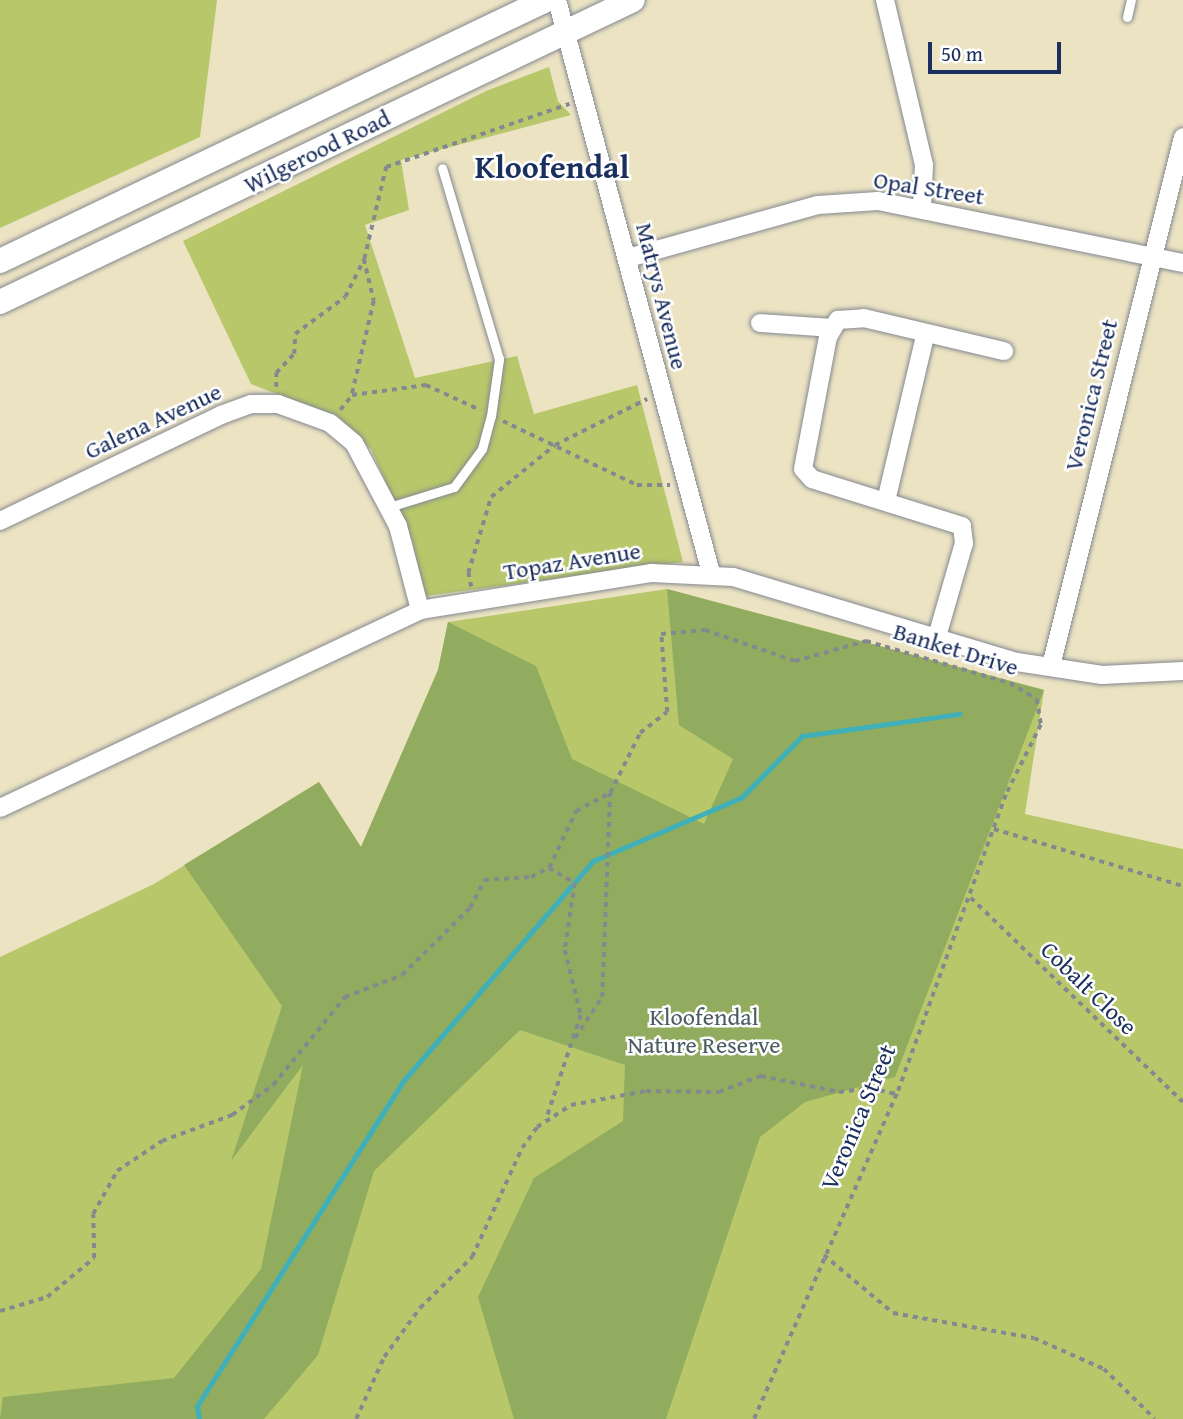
<!DOCTYPE html>
<html>
<head>
<meta charset="utf-8">
<style>
	body { margin:0 }
	#map { position:relative; width:1183px; height:1419px; overflow:hidden; background:#ece3c3; font-family:"Gentium Book Plus",serif }
	div>[style] { position:absolute }
	.green>* { inset:0; background:#b7c76a }
	.forest>* { inset:0; background:#91ac5e }
	.stream>* { height:5px; margin:-2.5px; padding:0 2.5px; transform-origin:2.5px; border-radius:2.5px; background:#3fafb9 }
	.path>* { height:3.5px; margin-top:-1.75px; transform-origin:0; background:repeating-linear-gradient(90deg,#848990 0 5px,transparent 0 10px) }
	.roads { filter:drop-shadow(0 0 2px #848990) drop-shadow(0 0 2px #848990) }
	.lane>* { height:9px; margin:-4.5px; padding:0 4.5px; transform-origin:4.5px; border-radius:4.5px; background:#fff }
	.street>* { height:18px; margin:-9px; padding:0 9px; transform-origin:9px; border-radius:9px; background:#fff }
	.secondary>* { height:24px; margin:-12px; padding:0 12px; transform-origin:12px; border-radius:12px; background:#fff }
	span { translate:-50% -50%; white-space:nowrap; text-align:center; line-height:1.15; -webkit-text-stroke:5px #fff; paint-order:stroke }
	.street-label { font-size:24px; color:#1b2f5e }
	.park-label { font-size:24px; color:#4a5d62 }
	.district-label { font-size:32px; color:#1b2f5e; font-weight:700 }
	.scale { position:absolute; left:928px; top:42px; width:133px; height:32px; box-sizing:border-box; border:4px solid #1b2f5e; border-top:0; padding-left:9px; font-size:21px; line-height:24px; white-space:nowrap; color:#1b2f5e; -webkit-text-stroke:5px #fff; paint-order:stroke }
</style>
</head>
<body>
<div id="map">
	<div class="green">
		<div style="clip-path:polygon(0 0,217px 0,200px 137px,0 228px)"></div>
		<div style="clip-path:polygon(549px 67px,558px 101px,571px 115px,401px 160px,409px 210px,365px 225px,415px 378px,517px 356px,534px 414px,637px 385px,683px 562px,425px 596px,412px 540px,371px 449px,335px 416px,251px 384px,183px 241px,486px 91px)"></div>
		<div style="clip-path:polygon(667px 589px,1044px 690px,1025px 814px,1183px 849px,1183px 1419px,0 1419px,0 957px,154px 884px,319px 782px,361px 847px,438px 670px,448px 622px)"></div>
	</div>
	<div class="forest">
		<div style="clip-path:polygon(667px 589px,1044px 690px,895px 1077px,805px 1102px,760px 1137px,666px 1419px,514px 1419px,478px 1297px,534px 1178px,623px 1121px,625px 1065px,520px 1030px,374px 1171px,318px 1355px,264px 1419px,0 1419px,3px 1397px,174px 1378px,261px 1269px,303px 1065px,231px 1161px,282px 1006px,184px 865px,319px 782px,361px 847px,438px 670px,448px 622px,536px 666px,572px 759px,704px 824px,733px 759px,679px 725px)"></div>
	</div>
	<div class="stream">
		<div style="left:199px;top:1419px;width:13px;rotate:-99deg"></div>
		<div style="left:197px;top:1406px;width:385px;rotate:-57.6deg"></div>
		<div style="left:403px;top:1081px;width:291px;rotate:-49.2deg"></div>
		<div style="left:593px;top:861px;width:162px;rotate:-23.2deg"></div>
		<div style="left:742px;top:797px;width:86px;rotate:-45.5deg"></div>
		<div style="left:802px;top:736px;width:159px;rotate:-8deg"></div>
	</div>
	<div class="path">
		<div style="left:364px;top:259px;width:95px;rotate:-76.6deg"></div>
		<div style="left:386px;top:167px;width:194px;rotate:-19deg"></div>
		<div style="left:276px;top:387px;width:14px;rotate:-90deg"></div>
		<div style="left:276px;top:373px;width:26px;rotate:-47deg"></div>
		<div style="left:294px;top:354px;width:20px;rotate:-87deg"></div>
		<div style="left:295px;top:334px;width:62px;rotate:-36.5deg"></div>
		<div style="left:345px;top:297px;width:42px;rotate:-63.4deg"></div>
		<div style="left:364px;top:259px;width:43px;rotate:76.6deg"></div>
		<div style="left:374px;top:301px;width:97px;rotate:103.2deg"></div>
		<div style="left:340px;top:410px;width:19px;rotate:-51deg"></div>
		<div style="left:352px;top:395px;width:75px;rotate:-7.7deg"></div>
		<div style="left:426px;top:385px;width:60px;rotate:24.8deg"></div>
		<div style="left:503px;top:421px;width:148px;rotate:25.5deg"></div>
		<div style="left:637px;top:485px;width:33px"></div>
		<div style="left:471px;top:587px;width:14px;rotate:-102deg"></div>
		<div style="left:468px;top:573px;width:79px;rotate:-73.2deg"></div>
		<div style="left:491px;top:497px;width:82px;rotate:-39.1deg"></div>
		<div style="left:555px;top:445px;width:103px;rotate:-26.6deg"></div>
		<div style="left:994px;top:829px;width:197px;rotate:16.8deg"></div>
		<div style="left:549px;top:868px;width:63px;rotate:-64.7deg"></div>
		<div style="left:576px;top:811px;width:38px;rotate:-28deg"></div>
		<div style="left:971px;top:898px;width:294px;rotate:43.9deg"></div>
		<div style="left:575px;top:1038px;width:49px;rotate:-56.6deg"></div>
		<div style="left:602px;top:997px;width:204px;rotate:-87.8deg"></div>
		<div style="left:610px;top:793px;width:67px;rotate:-63.4deg"></div>
		<div style="left:640px;top:733px;width:34px;rotate:-38deg"></div>
		<div style="left:667px;top:712px;width:78px;rotate:-94.4deg"></div>
		<div style="left:661px;top:634px;width:44px;rotate:-5.2deg"></div>
		<div style="left:705px;top:630px;width:95px;rotate:19deg"></div>
		<div style="left:795px;top:661px;width:74px;rotate:-15.7deg"></div>
		<div style="left:866px;top:641px;width:150px;rotate:16.3deg"></div>
		<div style="left:1010px;top:683px;width:31px;rotate:31deg"></div>
		<div style="left:1037px;top:699px;width:26px;rotate:81deg"></div>
		<div style="left:1041px;top:725px;width:78px;rotate:116.6deg"></div>
		<div style="left:1006px;top:795px;width:318px;rotate:110deg"></div>
		<div style="left:897px;top:1094px;width:355px;rotate:113.7deg"></div>
		<div style="left:824px;top:1255px;width:90px;rotate:40deg"></div>
		<div style="left:893px;top:1313px;width:143px;rotate:10.1deg"></div>
		<div style="left:1034px;top:1338px;width:77px;rotate:23.9deg"></div>
		<div style="left:1104px;top:1369px;width:71px;rotate:44.4deg"></div>
		<div style="left:0;top:1311px;width:49px;rotate:-16.6deg"></div>
		<div style="left:47px;top:1297px;width:61px;rotate:-39.7deg"></div>
		<div style="left:94px;top:1258px;width:44px;rotate:-91.3deg"></div>
		<div style="left:93px;top:1214px;width:49px;rotate:-60.8deg"></div>
		<div style="left:117px;top:1171px;width:54px;rotate:-33.7deg"></div>
		<div style="left:162px;top:1141px;width:75px;rotate:-20.4deg"></div>
		<div style="left:232px;top:1115px;width:51px;rotate:-36.2deg"></div>
		<div style="left:273px;top:1085px;width:114px;rotate:-50.7deg"></div>
		<div style="left:345px;top:997px;width:61px;rotate:-21.1deg"></div>
		<div style="left:402px;top:975px;width:95px;rotate:-44.6deg"></div>
		<div style="left:470px;top:908px;width:31px;rotate:-63deg"></div>
		<div style="left:484px;top:880px;width:47px;rotate:-3.7deg"></div>
		<div style="left:531px;top:877px;width:20px;rotate:-27deg"></div>
		<div style="left:549px;top:868px;width:30px;rotate:30deg"></div>
		<div style="left:575px;top:883px;width:68px;rotate:98.5deg"></div>
		<div style="left:565px;top:950px;width:67px;rotate:76.2deg"></div>
		<div style="left:581px;top:1015px;width:111px;rotate:108.4deg"></div>
		<div style="left:356px;top:1419px;width:68px;rotate:-65.7deg"></div>
		<div style="left:384px;top:1357px;width:61px;rotate:-53.7deg"></div>
		<div style="left:420px;top:1308px;width:73px;rotate:-44.4deg"></div>
		<div style="left:472px;top:1257px;width:120px;rotate:-65.4deg"></div>
		<div style="left:522px;top:1148px;width:26px;rotate:-54deg"></div>
		<div style="left:537px;top:1127px;width:40px;rotate:-32.9deg"></div>
		<div style="left:571px;top:1105px;width:76px;rotate:-10.6deg"></div>
		<div style="left:646px;top:1091px;width:73px;rotate:0.8deg"></div>
		<div style="left:719px;top:1092px;width:45px;rotate:-20.9deg"></div>
		<div style="left:761px;top:1076px;width:80px;rotate:11.6deg"></div>
		<div style="left:839px;top:1092px;width:31px;rotate:-7deg"></div>
		<div style="left:870px;top:1088px;width:28px;rotate:13deg"></div>
	</div>
	<div class="roads">
		<div class="lane">
			<div style="left:1127px;top:17px;width:17px;rotate:-77deg"></div>
			<div style="left:389px;top:507px;width:68px;rotate:-17.1deg"></div>
			<div style="left:454px;top:487px;width:47px;rotate:-53.6deg"></div>
			<div style="left:482px;top:449px;width:34px;rotate:-75deg"></div>
			<div style="left:491px;top:416px;width:58px;rotate:-82deg"></div>
			<div style="left:499px;top:359px;width:199px;rotate:-106.6deg"></div>
		</div>
		<div class="street">
			<div style="left:557px;top:0;width:593px;rotate:74.96deg"></div>
			<div style="left:885px;top:0;width:170px;rotate:76.7deg"></div>
			<div style="left:924px;top:165px;width:41px;rotate:92.8deg"></div>
			<div style="left:628px;top:258px;width:197px;rotate:-15.6deg"></div>
			<div style="left:818px;top:205px;width:60px;rotate:-3.8deg"></div>
			<div style="left:878px;top:201px;width:311px;rotate:11.5deg"></div>
			<div style="left:760px;top:323px;width:71px;rotate:4deg"></div>
			<div style="left:886px;top:501px;width:170px;rotate:-76.7deg"></div>
			<div style="left:0;top:521px;width:245px;rotate:-25.6deg"></div>
			<div style="left:221px;top:415px;width:32px;rotate:-20deg"></div>
			<div style="left:251px;top:404px;width:27px"></div>
			<div style="left:278px;top:404px;width:55px;rotate:20.1deg"></div>
			<div style="left:330px;top:423px;width:31px;rotate:40deg"></div>
			<div style="left:354px;top:443px;width:94px;rotate:62.1deg"></div>
			<div style="left:398px;top:526px;width:87px;rotate:75.3deg"></div>
			<div style="left:936px;top:640px;width:101px;rotate:-73.9deg"></div>
			<div style="left:964px;top:543px;width:17px;rotate:-97deg"></div>
			<div style="left:962px;top:526px;width:157px;rotate:-162.6deg"></div>
			<div style="left:812px;top:479px;width:13px;rotate:-132deg"></div>
			<div style="left:803px;top:469px;width:134px;rotate:-79.3deg"></div>
			<div style="left:828px;top:337px;width:20px;rotate:-60deg"></div>
			<div style="left:838px;top:320px;width:26px;rotate:-4deg"></div>
			<div style="left:864px;top:318px;width:144px;rotate:13.3deg"></div>
			<div style="left:1051px;top:666px;width:545px;rotate:-75.99deg"></div>
			<div style="left:0;top:808px;width:464px;rotate:-25.2deg"></div>
			<div style="left:420px;top:610px;width:235px;rotate:-9.1deg"></div>
			<div style="left:652px;top:573px;width:81px;rotate:2.8deg"></div>
			<div style="left:733px;top:577px;width:296px;rotate:16.7deg"></div>
			<div style="left:1017px;top:662px;width:86px;rotate:8.7deg"></div>
			<div style="left:1102px;top:675px;width:81px;rotate:-2.8deg"></div>
		</div>
		<div class="secondary">
			<div style="left:0;top:261px;width:605px;rotate:-25.55deg"></div>
			<div style="left:0;top:302px;width:701px;rotate:-25.51deg"></div>
		</div>
	</div>
	<div class="street-label">
		<span style="left:317px;top:151px;rotate:-26deg">Wilgerood Road</span>
		<span style="left:929px;top:188px;rotate:9deg">Opal Street</span>
		<span style="left:662px;top:296px;rotate:76deg">Matrys Avenue</span>
		<span style="left:1091px;top:395px;rotate:-76deg">Veronica Street</span>
		<span style="left:153px;top:421px;rotate:-25deg">Galena Avenue</span>
		<span style="left:572px;top:561px;rotate:-9deg">Topaz Avenue</span>
		<span style="left:956px;top:649px;rotate:17deg">Banket Drive</span>
		<span style="left:1089px;top:988px;rotate:44deg">Cobalt Close</span>
		<span style="left:858px;top:1117px;rotate:-67deg">Veronica Street</span>
	</div>
	<div class="park-label">
		<span style="left:704px;top:1031px">Kloofendal<br>Nature Reserve</span>
	</div>
	<div class="district-label">
		<span style="left:552px;top:167px">Kloofendal</span>
	</div>
	<div class="scale">50 m</div>
</div>
</body>
</html>
